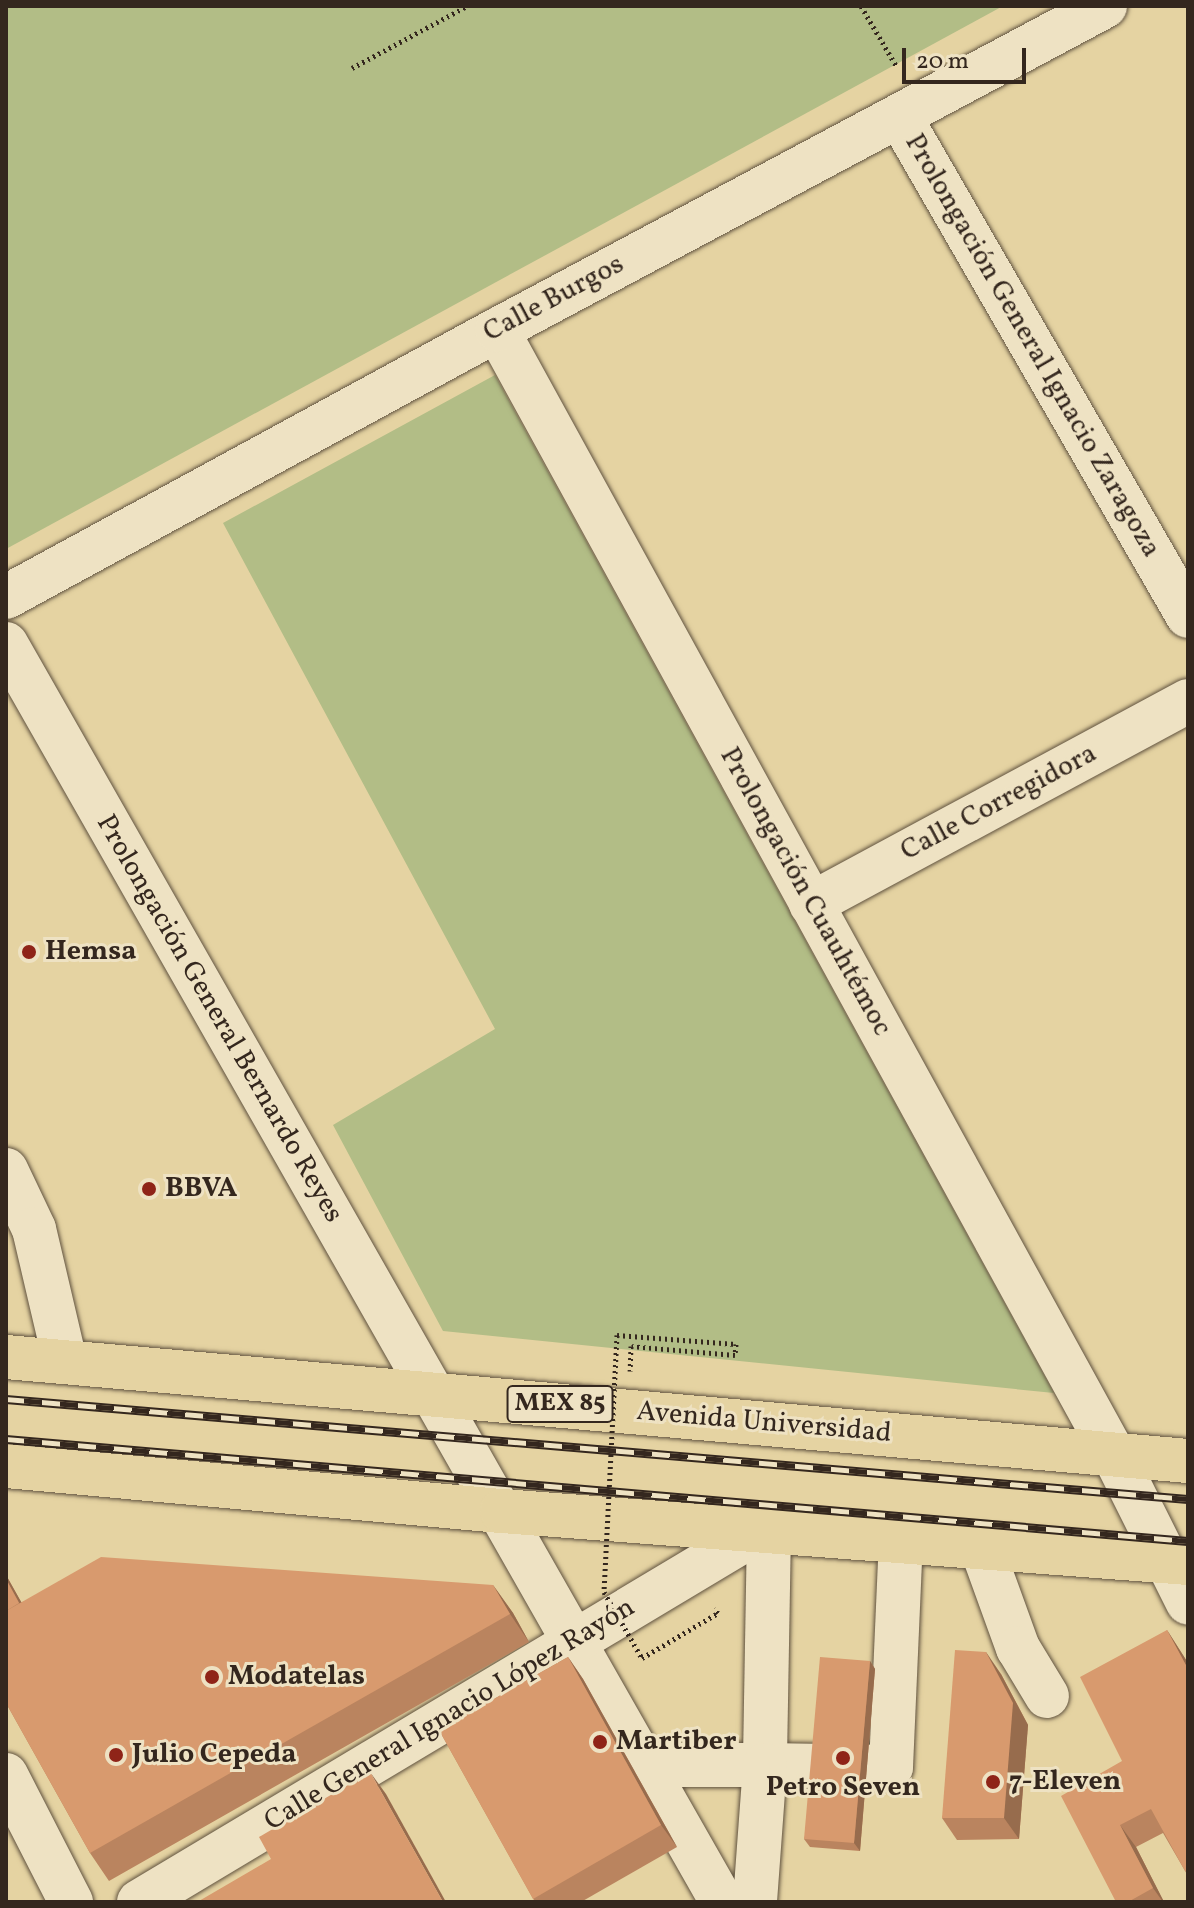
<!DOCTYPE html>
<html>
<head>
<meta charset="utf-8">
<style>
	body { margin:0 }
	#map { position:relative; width:1194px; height:1908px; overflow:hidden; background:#e5d3a2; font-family:Vollkorn,serif }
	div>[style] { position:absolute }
	.green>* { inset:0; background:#b2bd86 }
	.path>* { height:5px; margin-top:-2.5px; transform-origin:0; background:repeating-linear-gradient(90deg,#34271e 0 2px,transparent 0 6px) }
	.roads { filter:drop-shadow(0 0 2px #60523f) drop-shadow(0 0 2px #60523f) }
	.minor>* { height:44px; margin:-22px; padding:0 22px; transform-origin:22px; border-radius:22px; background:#eee2c3 }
	.highway>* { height:44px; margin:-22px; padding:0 22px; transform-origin:22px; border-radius:22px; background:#e5d3a2 }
	.rail>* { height:9px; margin-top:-4.5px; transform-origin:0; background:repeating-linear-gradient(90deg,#eee2c3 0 18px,#34271e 0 36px); box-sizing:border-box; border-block:2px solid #34271e }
	.path-bridge>* { height:5px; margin-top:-2.5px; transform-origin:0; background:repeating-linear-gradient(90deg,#34271e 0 2px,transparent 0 6px) }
	.wall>* { inset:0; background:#ba845f }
	.shaded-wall>* { inset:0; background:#976c4d }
	.building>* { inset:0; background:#d89a6e }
	.dots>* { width:22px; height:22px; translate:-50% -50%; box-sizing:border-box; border:4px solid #eee2c3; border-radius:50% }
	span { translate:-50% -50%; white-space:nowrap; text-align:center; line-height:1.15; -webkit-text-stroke:6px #eee2c3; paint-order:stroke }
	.shield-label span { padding:2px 6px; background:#eee2c3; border:2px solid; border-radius:6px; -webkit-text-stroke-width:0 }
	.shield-label { font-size:26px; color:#34271e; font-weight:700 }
	.street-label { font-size:28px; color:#34271e }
	.poi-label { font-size:28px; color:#34271e; font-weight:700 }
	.left { translate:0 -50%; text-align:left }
	.frame { position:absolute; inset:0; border:8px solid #34271e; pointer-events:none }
	.scale { position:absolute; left:902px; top:48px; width:124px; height:36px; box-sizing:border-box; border:4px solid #34271e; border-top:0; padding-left:10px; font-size:24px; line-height:28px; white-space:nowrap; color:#34271e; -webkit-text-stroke:6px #eee2c3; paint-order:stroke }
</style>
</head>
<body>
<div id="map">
	<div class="green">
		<div style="clip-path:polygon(6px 6px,1003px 6px,6px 549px)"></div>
		<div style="clip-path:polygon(495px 375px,1054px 1393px,443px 1331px,333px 1125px,495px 1029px,223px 523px)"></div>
	</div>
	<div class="path">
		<div style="left:861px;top:6px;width:71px;rotate:59.5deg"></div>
		<div style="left:352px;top:68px;width:131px;rotate:-28.3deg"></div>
		<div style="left:617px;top:1335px;width:119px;rotate:4.3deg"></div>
		<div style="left:736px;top:1344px;width:11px;rotate:95deg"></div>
		<div style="left:735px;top:1355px;width:104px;rotate:-175.1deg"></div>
		<div style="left:631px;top:1346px;width:25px;rotate:92deg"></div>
		<div style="left:642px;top:1658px;width:88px;rotate:-30.6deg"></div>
		<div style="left:718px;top:1613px;width:6px;rotate:-129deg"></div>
	</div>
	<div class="roads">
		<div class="minor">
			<div style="left:900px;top:117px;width:576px;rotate:60.01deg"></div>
			<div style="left:497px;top:330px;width:1283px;rotate:61.26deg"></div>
			<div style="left:1114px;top:1455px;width:165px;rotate:63.4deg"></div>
			<div style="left:6px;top:597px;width:559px;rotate:-28.54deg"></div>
			<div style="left:497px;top:330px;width:689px;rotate:-28.05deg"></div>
			<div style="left:6px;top:644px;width:1447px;rotate:60.35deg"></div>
			<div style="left:811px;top:904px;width:428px;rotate:-28.3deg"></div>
			<div style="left:6px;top:1170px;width:65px;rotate:64.6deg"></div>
			<div style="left:34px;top:1229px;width:136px;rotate:76.8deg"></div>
			<div style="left:769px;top:1530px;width:235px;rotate:91deg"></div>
			<div style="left:765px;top:1765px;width:126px;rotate:0.9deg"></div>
			<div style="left:891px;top:1767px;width:227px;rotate:-87.5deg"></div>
			<div style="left:981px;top:1546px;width:109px;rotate:70.1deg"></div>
			<div style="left:1018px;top:1648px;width:56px;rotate:58.9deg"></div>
			<div style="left:644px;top:1765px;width:121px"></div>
			<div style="left:765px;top:1765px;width:137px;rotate:94.2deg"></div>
			<div style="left:6px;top:1775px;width:143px;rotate:62.9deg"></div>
			<div style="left:139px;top:1902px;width:725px;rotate:-30.88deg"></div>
		</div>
		<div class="highway">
			<div style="left:6px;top:1357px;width:1187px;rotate:5.03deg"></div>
			<div style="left:6px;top:1466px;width:498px;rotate:5.2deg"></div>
			<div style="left:502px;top:1511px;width:688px;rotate:4.33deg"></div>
		</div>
	</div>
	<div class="rail">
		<div style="left:6px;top:1399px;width:1186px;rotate:4.84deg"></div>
		<div style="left:6px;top:1439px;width:1186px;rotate:4.93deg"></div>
	</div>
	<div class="path-bridge">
		<div style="left:617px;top:1335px;width:257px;rotate:92.9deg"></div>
		<div style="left:604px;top:1592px;width:76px;rotate:60.1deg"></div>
	</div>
	<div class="wall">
		<div style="clip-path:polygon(6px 1575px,21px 1602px,493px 1585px,513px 1613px,529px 1642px,109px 1881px,90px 1853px,6px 1703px)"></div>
		<div style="clip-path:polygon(1167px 1630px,1188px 1663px,1188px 1876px,1163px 1833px,1136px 1847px,1164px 1902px,1116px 1902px,1122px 1761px)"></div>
		<div style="clip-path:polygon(568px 1657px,583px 1679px,677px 1847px,581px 1902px,535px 1902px,439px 1730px)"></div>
		<div style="clip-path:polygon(870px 1661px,875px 1669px,860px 1851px,810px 1847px,804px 1839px)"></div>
		<div style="clip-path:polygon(1001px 1674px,1028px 1725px,1019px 1839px,957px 1840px,942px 1818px)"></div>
	</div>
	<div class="shaded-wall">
		<div style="clip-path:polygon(6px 1575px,38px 1632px,27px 1617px,6px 1579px)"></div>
		<div style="clip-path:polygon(493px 1585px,513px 1613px,529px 1642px,510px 1614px)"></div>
		<div style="clip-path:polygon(1167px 1630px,1188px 1663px,1188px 1669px)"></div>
		<div style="clip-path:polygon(986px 1652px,1001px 1674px,1028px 1725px,1019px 1839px,1004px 1818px)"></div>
		<div style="clip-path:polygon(568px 1657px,583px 1679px,677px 1847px,661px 1825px)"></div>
		<div style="clip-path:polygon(870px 1661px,875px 1669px,860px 1851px,854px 1843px)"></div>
		<div style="clip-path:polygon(370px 1772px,386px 1794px,446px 1902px,443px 1902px)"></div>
		<div style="clip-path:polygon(1120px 1825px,1136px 1847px,1164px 1902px,1163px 1902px,1153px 1888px)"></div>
	</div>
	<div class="building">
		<div style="clip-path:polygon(101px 1557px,493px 1585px,510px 1614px,90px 1853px,6px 1703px,6px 1611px)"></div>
		<div style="clip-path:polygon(6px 1579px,19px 1603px,6px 1611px)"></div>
		<div style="clip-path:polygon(1167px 1630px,1188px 1669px,1188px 1870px,1185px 1871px,1151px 1809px,1120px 1825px,1153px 1888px,1128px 1902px,1116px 1902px,1061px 1796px,1122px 1761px,1080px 1677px)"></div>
		<div style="clip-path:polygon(955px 1650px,986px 1652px,1013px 1703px,1004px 1818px,942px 1818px)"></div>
		<div style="clip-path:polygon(568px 1657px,661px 1825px,533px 1899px,439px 1730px)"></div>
		<div style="clip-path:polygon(820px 1657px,870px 1661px,854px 1843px,804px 1839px)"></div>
		<div style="clip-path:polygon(370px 1772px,443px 1902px,199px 1902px,199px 1901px,271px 1859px,259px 1837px)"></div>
	</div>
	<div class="dots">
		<div style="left:29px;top:952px;background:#8f2418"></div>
		<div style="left:149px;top:1189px;background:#8f2418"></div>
		<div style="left:212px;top:1677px;background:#8f2418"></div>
		<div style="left:600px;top:1742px;background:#8f2418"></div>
		<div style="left:116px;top:1755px;background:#8f2418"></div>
		<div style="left:843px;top:1758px;background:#8f2418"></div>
		<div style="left:993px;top:1782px;background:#8f2418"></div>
	</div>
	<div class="shield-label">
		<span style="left:560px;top:1404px">MEX 85</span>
	</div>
	<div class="street-label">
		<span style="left:554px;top:299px;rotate:-28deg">Calle Burgos</span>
		<span style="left:1032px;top:346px;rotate:60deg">Prolongación General Ignacio Zaragoza</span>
		<span style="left:999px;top:803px;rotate:-28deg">Calle Corregidora</span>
		<span style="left:805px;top:892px;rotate:61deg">Prolongación Cuauhtémoc</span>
		<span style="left:219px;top:1019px;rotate:60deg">Prolongación General Bernardo Reyes</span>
		<span style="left:764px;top:1423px;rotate:5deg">Avenida Universidad</span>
		<span style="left:450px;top:1715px;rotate:-31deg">Calle General Ignacio López Rayón</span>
	</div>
	<div class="poi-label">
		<span class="left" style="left:45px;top:952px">Hemsa</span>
		<span class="left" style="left:165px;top:1189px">BBVA</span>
		<span class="left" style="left:228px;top:1677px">Modatelas</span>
		<span class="left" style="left:616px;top:1742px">Martiber</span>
		<span class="left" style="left:132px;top:1755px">Julio Cepeda</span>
		<span class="left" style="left:1009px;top:1782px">7-Eleven</span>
		<span style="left:843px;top:1788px">Petro Seven</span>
	</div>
	<div class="frame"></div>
	<div class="scale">20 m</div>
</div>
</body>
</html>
